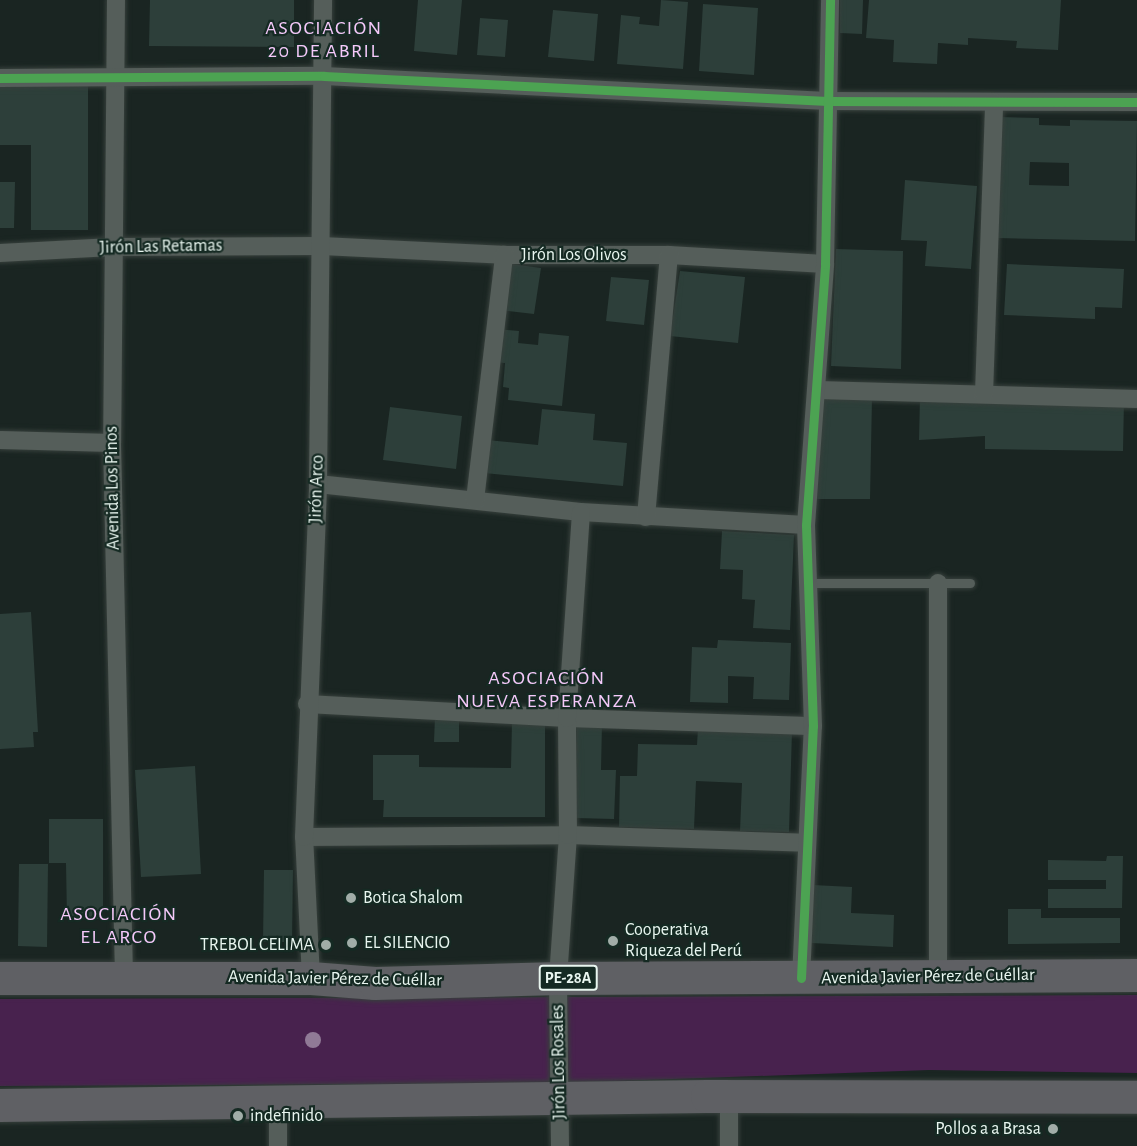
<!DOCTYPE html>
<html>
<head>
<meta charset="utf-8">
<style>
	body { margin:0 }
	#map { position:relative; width:1137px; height:1146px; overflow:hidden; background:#1a2522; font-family:"Alegreya Sans",sans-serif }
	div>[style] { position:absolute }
	.green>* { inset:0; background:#48224e }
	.building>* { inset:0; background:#2d3f3a }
	.roads { filter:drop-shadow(0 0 2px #37403c) drop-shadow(0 0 2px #37403c) }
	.lane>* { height:9px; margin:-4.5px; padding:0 4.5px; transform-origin:4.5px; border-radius:4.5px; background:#555e5a }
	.street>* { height:18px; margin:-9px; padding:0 9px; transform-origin:9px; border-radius:9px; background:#555e5a }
	.highway>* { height:33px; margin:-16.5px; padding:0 16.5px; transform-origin:16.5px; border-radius:16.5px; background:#5f6064 }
	.cycleway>* { height:9px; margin:-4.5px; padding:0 4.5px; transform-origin:4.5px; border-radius:4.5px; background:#4ca352 }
	.trees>* { width:16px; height:16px; margin:-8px; border-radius:50%; background:#907a96 }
	.dots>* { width:16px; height:16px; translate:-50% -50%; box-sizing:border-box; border:3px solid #152a23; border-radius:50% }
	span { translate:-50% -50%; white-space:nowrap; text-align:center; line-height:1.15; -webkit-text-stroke:4.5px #152a23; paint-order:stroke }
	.shield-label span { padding:2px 4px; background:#152a23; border:2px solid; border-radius:4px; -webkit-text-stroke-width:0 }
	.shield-label { font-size:16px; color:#e9f6f0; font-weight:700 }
	.street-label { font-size:18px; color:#e9f6f0 }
	.poi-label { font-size:18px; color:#e9f6f0 }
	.left { translate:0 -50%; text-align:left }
	.right { translate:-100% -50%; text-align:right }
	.neighbourhood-label { font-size:20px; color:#f5c9fa; letter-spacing:1.5px }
</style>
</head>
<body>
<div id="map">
	<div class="green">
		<div style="clip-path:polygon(1137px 995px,1137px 1073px,929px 1070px,560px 1083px,0 1086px,0 999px)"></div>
	</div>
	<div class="building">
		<div style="clip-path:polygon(150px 0,294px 0,294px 47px,149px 46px)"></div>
		<div style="clip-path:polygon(418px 0,462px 0,457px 55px,414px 51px)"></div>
		<div style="clip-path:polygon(661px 0,688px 2px,683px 69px,617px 64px,621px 15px,640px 17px,639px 24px,659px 26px)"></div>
		<div style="clip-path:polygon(840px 0,863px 0,862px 34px,840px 33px)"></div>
		<div style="clip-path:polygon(869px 0,1061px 0,1058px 50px,1016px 48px,1017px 41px,968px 38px,968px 45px,938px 43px,937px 64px,893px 62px,894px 40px,866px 38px)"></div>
		<div style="clip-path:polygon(703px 4px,758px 8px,754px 75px,699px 71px)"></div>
		<div style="clip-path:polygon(553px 10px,598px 14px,594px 61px,548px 57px)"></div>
		<div style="clip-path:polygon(480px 18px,508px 20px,505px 57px,477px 55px)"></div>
		<div style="clip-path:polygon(0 84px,88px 84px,88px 230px,31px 230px,31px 145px,0 145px)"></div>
		<div style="clip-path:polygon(evenodd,1000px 117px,1039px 118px,1039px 125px,1070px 126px,1070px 120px,1137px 121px,1135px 241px,997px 238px,1000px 117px,1030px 162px,1069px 163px,1069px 186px,1029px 185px,1030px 162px)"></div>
		<div style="clip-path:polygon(905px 180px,977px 186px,971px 269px,925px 266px,927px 241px,901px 240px)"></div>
		<div style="clip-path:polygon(0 182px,15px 182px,14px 228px,0 228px)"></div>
		<div style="clip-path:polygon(836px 249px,903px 251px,901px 369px,831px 366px)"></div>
		<div style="clip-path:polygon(505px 263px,541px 268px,534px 314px,499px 310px)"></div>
		<div style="clip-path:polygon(1007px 264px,1124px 269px,1122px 308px,1095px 307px,1095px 319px,1004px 315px)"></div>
		<div style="clip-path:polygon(680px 271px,745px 277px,738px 343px,670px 336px)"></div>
		<div style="clip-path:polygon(611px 277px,649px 280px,644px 325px,606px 321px)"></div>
		<div style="clip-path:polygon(497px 329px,519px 331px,518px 343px,538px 345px,539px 333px,569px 336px,562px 406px,508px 400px,509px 388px,503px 387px,505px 363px,494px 362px)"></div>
		<div style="clip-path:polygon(920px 396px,1124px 400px,1123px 451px,985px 449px,985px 436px,919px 440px)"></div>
		<div style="clip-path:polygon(818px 397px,872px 398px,870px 499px,816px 499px)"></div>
		<div style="clip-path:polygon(390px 407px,462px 416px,456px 469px,383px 460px)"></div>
		<div style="clip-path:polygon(542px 409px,595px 414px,593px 440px,627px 443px,623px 486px,484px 473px,487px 440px,538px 445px)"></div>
		<div style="clip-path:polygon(722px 531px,794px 535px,790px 630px,753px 628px,755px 600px,742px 599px,743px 570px,720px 569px)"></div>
		<div style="clip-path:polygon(31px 612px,38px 732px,33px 732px,34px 747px,0 749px,0 614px)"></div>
		<div style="clip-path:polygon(718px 640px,791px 643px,789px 700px,753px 699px,754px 677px,728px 676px,728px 703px,690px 702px,692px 647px,717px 648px)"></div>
		<div style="clip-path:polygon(435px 716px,459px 716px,459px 742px,434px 742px)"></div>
		<div style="clip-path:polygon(512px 721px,545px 721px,545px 817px,383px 817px,384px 800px,373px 800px,373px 755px,419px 755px,419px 767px,511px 768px)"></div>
		<div style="clip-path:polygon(577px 723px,602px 724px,601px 770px,616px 770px,614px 819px,575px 818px)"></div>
		<div style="clip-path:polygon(698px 728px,792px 731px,789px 832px,740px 831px,742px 783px,696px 781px,694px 829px,619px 827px,620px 776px,637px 776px,638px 744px,697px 745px)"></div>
		<div style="clip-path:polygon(195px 766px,201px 874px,141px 877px,135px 770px)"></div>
		<div style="clip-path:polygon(49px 819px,103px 819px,103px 919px,67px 919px,66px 863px,49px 863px)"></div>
		<div style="clip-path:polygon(1107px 856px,1123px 856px,1122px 908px,1048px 908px,1048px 889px,1106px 889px,1106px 880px,1048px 880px,1048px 860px,1106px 861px)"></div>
		<div style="clip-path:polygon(19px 864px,48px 864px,47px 947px,18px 946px)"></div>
		<div style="clip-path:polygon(264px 870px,293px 870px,292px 942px,263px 942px)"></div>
		<div style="clip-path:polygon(813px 885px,852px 887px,851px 913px,894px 915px,893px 947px,811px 943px)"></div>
		<div style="clip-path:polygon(1008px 909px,1041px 909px,1041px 918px,1120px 918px,1120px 943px,1008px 944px)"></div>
	</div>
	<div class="roads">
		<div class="lane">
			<div style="left:808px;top:583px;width:162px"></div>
		</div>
		<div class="street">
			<div style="left:116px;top:0;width:443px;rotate:90.5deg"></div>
			<div style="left:112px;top:443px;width:534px;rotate:88.71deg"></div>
			<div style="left:0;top:78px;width:324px;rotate:-0.4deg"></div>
			<div style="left:324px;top:76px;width:504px;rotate:2.85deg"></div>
			<div style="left:827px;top:101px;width:310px;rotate:0.2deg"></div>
			<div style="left:0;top:253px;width:112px;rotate:-3.1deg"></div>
			<div style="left:112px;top:247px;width:210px;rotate:-0.3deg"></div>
			<div style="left:322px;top:246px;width:182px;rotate:2.8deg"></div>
			<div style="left:504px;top:255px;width:165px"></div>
			<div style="left:669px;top:255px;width:156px;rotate:3.3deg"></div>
			<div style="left:818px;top:390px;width:319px;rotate:1.6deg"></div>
			<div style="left:984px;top:394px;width:292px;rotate:-88deg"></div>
			<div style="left:0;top:440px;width:112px;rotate:1.5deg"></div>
			<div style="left:318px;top:484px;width:264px;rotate:6.1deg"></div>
			<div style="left:581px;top:512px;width:225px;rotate:3.3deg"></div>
			<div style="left:475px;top:500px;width:247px;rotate:-83.2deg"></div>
			<div style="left:646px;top:517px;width:263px;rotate:-85deg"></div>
			<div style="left:307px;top:704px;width:260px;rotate:3.1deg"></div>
			<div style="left:567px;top:718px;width:246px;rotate:1.9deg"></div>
			<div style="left:304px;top:837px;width:264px;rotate:-0.4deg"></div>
			<div style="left:568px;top:835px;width:237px;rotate:1.9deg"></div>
			<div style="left:938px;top:976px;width:393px;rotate:-90deg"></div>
			<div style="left:311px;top:978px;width:141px;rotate:-92.8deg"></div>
			<div style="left:304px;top:837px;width:353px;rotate:-87.7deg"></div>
			<div style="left:318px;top:484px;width:484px;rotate:-89.4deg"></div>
			<div style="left:801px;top:978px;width:252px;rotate:-87.3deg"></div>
			<div style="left:813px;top:726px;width:201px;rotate:-92deg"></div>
			<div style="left:806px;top:525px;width:262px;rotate:-85.8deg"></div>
			<div style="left:825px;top:264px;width:264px;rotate:-88.9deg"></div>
			<div style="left:278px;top:1146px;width:44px;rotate:-90deg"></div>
			<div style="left:560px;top:1146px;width:168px;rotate:-90.7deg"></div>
			<div style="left:558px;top:978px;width:143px;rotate:-86deg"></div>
			<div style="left:568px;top:835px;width:117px;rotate:-90.5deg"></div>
			<div style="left:567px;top:718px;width:206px;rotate:-86.1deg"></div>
			<div style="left:729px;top:1146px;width:48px;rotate:-90deg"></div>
		</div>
		<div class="highway">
			<div style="left:0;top:978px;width:311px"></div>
			<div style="left:311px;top:978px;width:64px;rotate:4.5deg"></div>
			<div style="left:375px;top:983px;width:183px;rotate:-1.6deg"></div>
			<div style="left:558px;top:978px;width:579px;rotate:-0.3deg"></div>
			<div style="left:0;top:1105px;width:707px;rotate:-0.73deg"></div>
			<div style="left:707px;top:1096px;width:430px;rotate:0.1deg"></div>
		</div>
	</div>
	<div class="cycleway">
		<div style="left:0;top:78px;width:324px;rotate:-0.4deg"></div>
		<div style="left:324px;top:76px;width:504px;rotate:2.85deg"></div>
		<div style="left:827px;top:101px;width:310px;rotate:0.2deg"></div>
		<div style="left:801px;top:978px;width:252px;rotate:-87.3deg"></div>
		<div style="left:813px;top:726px;width:201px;rotate:-92deg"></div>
		<div style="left:806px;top:525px;width:262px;rotate:-85.8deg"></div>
		<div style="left:825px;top:264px;width:264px;rotate:-88.9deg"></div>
	</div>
	<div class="trees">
		<div style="left:313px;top:1040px"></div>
	</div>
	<div class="dots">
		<div style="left:351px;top:898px;background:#a1ada8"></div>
		<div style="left:613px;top:941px;background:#a1ada8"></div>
		<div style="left:352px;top:943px;background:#a1ada8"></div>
		<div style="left:326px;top:945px;background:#a1ada8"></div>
		<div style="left:238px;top:1116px;background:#a1ada8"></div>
		<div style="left:1053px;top:1129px;background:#a1ada8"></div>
	</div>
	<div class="shield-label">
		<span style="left:568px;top:978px">PE-28A</span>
	</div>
	<div class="street-label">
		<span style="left:161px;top:247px;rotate:-1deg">Jirón Las Retamas</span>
		<span style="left:574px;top:255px">Jirón Los Olivos</span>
		<span style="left:113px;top:488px;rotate:-91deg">Avenida Los Pinos</span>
		<span style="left:317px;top:489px;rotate:-88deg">Jirón Arco</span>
		<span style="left:928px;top:977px;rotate:-1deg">Avenida Javier Pérez de Cuéllar</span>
		<span style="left:335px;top:979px;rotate:1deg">Avenida Javier Pérez de Cuéllar</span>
		<span style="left:559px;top:1062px;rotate:-91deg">Jirón Los Rosales</span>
	</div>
	<div class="poi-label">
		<span class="left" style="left:363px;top:898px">Botica Shalom</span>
		<span class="left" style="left:625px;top:941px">Cooperativa<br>Riqueza del Perú</span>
		<span class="left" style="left:364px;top:943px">EL SILENCIO</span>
		<span class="right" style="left:314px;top:945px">TREBOL CELIMA</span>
		<span class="left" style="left:250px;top:1116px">indefinido</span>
		<span class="right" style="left:1041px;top:1129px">Pollos a a Brasa</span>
	</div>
	<div class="neighbourhood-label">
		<span style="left:324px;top:40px">ASOCIACIÓN<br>20 DE ABRIL</span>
		<span style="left:547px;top:690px">ASOCIACIÓN<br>NUEVA ESPERANZA</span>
		<span style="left:119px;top:926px">ASOCIACIÓN<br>EL ARCO</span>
	</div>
</div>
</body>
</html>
